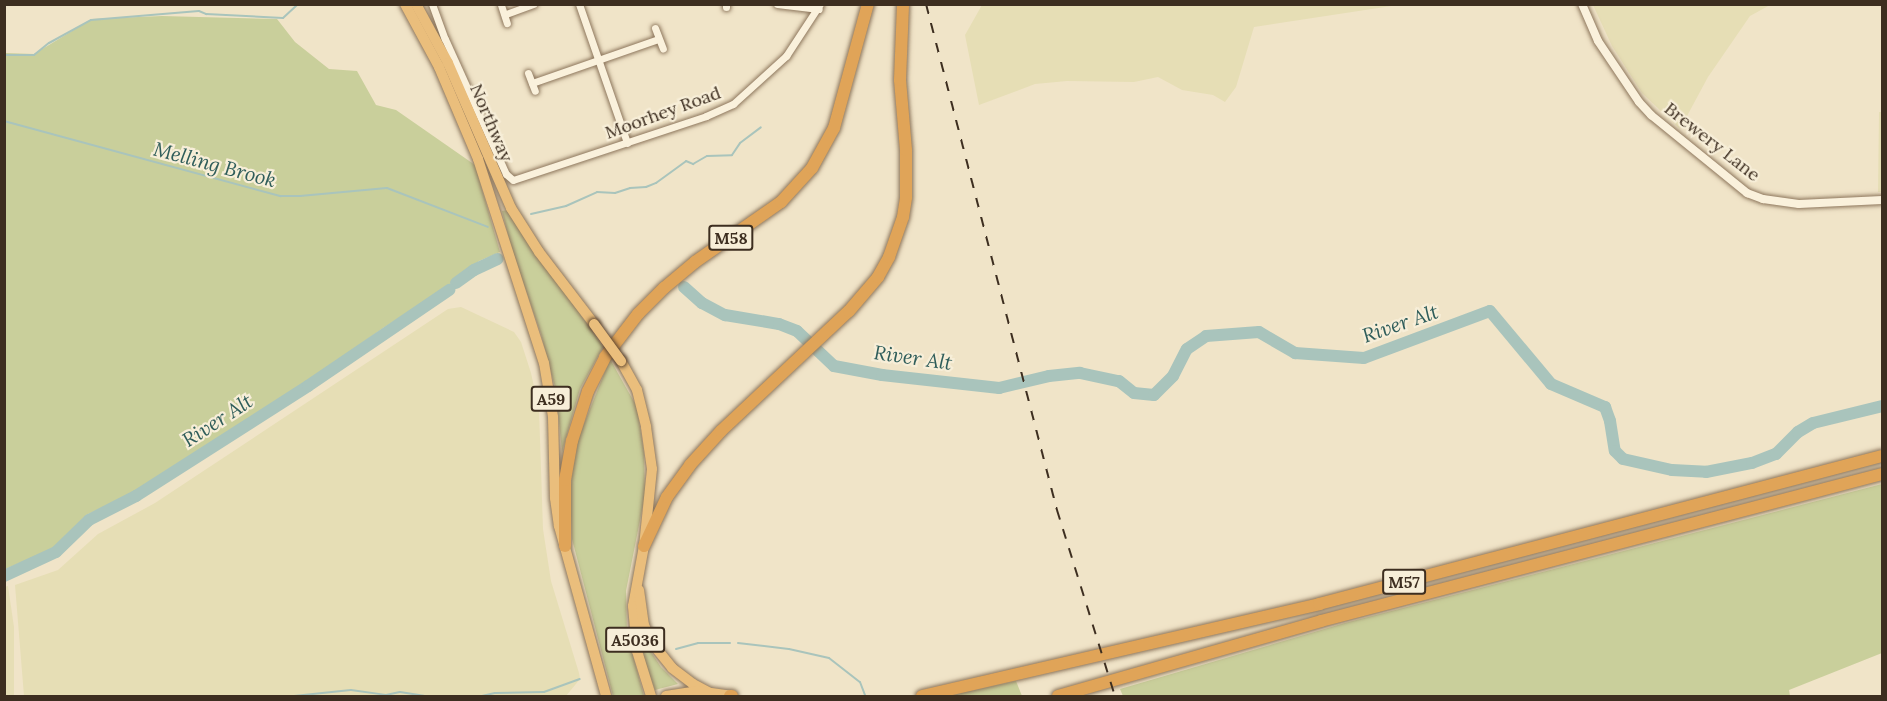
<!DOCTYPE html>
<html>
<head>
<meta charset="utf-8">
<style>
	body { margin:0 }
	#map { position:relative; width:1887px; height:701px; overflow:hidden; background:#f0e4c8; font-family:Lora,serif }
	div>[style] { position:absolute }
	.farmland>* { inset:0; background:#e6deb5 }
	.green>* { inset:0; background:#c9cf9b }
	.stream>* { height:2px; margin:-1px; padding:0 1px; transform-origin:1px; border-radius:1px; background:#a9c4bc }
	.river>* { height:12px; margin:-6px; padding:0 6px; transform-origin:6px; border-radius:6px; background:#a9c4bc }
	.roads { filter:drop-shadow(0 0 2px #8d765c) drop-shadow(0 0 2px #8d765c) }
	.minor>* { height:7px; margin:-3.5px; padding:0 3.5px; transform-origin:3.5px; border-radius:3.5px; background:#faf1dc }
	.tertiary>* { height:8px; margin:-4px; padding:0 4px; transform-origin:4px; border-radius:4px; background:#faf1dc }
	.trunk>* { height:10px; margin:-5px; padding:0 5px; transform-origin:5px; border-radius:5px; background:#eabe7c }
	.motorway>* { height:12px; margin:-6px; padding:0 6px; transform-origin:6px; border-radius:6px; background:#e0a458 }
	.rail>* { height:2px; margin-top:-1px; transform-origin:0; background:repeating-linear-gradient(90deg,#3d2e20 0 10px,transparent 0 20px) }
	.bridges { filter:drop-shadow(0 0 2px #5b4430) drop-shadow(0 0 2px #5b4430) }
	.trunk-bridge>* { height:10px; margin:-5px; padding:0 5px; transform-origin:5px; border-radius:5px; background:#eabe7c }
	span { translate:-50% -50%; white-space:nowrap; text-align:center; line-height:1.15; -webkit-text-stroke:4.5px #f7eed8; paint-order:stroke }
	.shield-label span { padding:2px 4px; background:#f7eed8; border:2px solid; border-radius:4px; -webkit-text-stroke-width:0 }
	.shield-label { font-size:16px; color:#3d2e20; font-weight:700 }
	.street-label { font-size:18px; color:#3d2e20 }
	.water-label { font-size:20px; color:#2f5d5a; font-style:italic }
	.frame { position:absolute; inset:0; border:6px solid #3d2e20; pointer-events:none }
</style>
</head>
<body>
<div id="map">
	<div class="farmland">
		<div style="clip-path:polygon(982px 5px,982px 4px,1398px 5px,1254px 27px,1236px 87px,1225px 102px,1213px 95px,1182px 90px,1158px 77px,1134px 82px,1067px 81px,1035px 84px,979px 105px,965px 35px)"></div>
		<div style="clip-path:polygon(1593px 5px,1593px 4px,1770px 5px,1750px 16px,1708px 77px,1680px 129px,1642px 93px,1612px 46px)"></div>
		<div style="clip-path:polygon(1879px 112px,1882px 112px,1882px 192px,1878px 192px)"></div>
		<div style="clip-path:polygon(461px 307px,514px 332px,521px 342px,531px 373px,539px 409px,543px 529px,551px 581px,579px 673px,580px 679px,566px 696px,24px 696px,15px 585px,58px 570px,98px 534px,155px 503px,448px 309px)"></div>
		<div style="clip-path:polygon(8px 586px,14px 627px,14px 696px,5px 696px,4px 587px)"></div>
	</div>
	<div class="green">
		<div style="clip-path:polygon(162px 16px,277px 19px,295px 42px,329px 69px,357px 71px,376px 105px,396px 110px,475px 165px,500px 252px,479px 261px,440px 292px,383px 328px,308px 381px,133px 493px,86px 515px,54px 549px,5px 569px,5px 53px,34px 54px,92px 19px)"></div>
		<div style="clip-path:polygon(508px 210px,603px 347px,580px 389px,562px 452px,556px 391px,541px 334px,511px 247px,502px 211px)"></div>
		<div style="clip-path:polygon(610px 359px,637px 407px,644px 453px,645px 495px,626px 591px,627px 634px,644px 696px,613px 696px,572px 539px,570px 493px,576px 444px)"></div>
		<div style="clip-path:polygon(1882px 484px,1882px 653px,1789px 690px,1790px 696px,1123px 696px,1120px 689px,1345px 623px)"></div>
		<div style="clip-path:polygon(641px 637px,661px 667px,678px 684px,655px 690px,644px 659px)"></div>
		<div style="clip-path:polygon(1016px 681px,1022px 696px,948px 696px)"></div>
	</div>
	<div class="stream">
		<div style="left:4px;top:55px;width:30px"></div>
		<div style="left:34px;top:55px;width:19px;rotate:-39deg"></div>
		<div style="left:49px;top:43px;width:48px;rotate:-28.7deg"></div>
		<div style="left:91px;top:20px;width:108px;rotate:-4.8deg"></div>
		<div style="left:199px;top:11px;width:8px;rotate:23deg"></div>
		<div style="left:206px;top:14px;width:77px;rotate:3deg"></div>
		<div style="left:283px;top:18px;width:21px;rotate:-43deg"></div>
		<div style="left:4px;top:121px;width:287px;rotate:15.2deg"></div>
		<div style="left:281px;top:196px;width:19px"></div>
		<div style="left:300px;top:196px;width:87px;rotate:-5.3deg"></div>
		<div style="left:387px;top:188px;width:108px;rotate:21.1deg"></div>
		<div style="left:531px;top:214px;width:36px;rotate:-13deg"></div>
		<div style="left:566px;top:206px;width:34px;rotate:-24deg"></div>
		<div style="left:597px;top:192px;width:18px;rotate:3deg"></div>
		<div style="left:615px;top:193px;width:16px;rotate:-18deg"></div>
		<div style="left:630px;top:188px;width:16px;rotate:-4deg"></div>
		<div style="left:646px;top:187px;width:11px;rotate:-22deg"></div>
		<div style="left:656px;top:183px;width:37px;rotate:-36deg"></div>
		<div style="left:686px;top:161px;width:8px;rotate:23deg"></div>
		<div style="left:693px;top:164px;width:16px;rotate:-30deg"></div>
		<div style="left:707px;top:156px;width:25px;rotate:-2deg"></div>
		<div style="left:732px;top:155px;width:14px;rotate:-56deg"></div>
		<div style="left:740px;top:143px;width:26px;rotate:-37deg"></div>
		<div style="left:738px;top:643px;width:51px;rotate:6.7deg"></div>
		<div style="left:789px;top:649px;width:41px;rotate:12.7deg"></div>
		<div style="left:829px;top:658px;width:39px;rotate:38deg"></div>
		<div style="left:860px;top:682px;width:14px;rotate:69deg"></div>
		<div style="left:676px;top:649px;width:23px;rotate:-15deg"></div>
		<div style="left:698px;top:643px;width:32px"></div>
		<div style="left:294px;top:696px;width:57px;rotate:-6deg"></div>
		<div style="left:351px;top:690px;width:35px;rotate:8deg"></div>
		<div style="left:386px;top:695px;width:14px;rotate:-12deg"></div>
		<div style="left:400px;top:692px;width:24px;rotate:9deg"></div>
		<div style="left:482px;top:696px;width:13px;rotate:-13deg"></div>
		<div style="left:495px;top:693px;width:49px;rotate:-1.2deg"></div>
		<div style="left:544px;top:692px;width:38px;rotate:-20deg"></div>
	</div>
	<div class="river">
		<div style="left:456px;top:283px;width:22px;rotate:-36deg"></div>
		<div style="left:474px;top:270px;width:26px;rotate:-25deg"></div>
		<div style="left:684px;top:287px;width:24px;rotate:42deg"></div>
		<div style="left:702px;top:303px;width:26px;rotate:28deg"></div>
		<div style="left:725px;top:315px;width:55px;rotate:9.5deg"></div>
		<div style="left:779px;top:324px;width:19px;rotate:21deg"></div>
		<div style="left:797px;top:331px;width:51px;rotate:43.4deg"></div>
		<div style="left:834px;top:366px;width:49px;rotate:10.6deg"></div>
		<div style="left:882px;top:375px;width:118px;rotate:6.3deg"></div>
		<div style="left:999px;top:388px;width:51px;rotate:-13.5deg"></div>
		<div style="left:1049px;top:376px;width:31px;rotate:-6deg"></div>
		<div style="left:1080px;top:373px;width:40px;rotate:12deg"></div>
		<div style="left:1119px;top:381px;width:19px;rotate:39deg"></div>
		<div style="left:1134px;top:393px;width:20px;rotate:6deg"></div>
		<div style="left:1154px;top:395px;width:27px;rotate:-45deg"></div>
		<div style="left:1173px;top:376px;width:30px;rotate:-63deg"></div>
		<div style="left:1187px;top:349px;width:23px;rotate:-34deg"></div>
		<div style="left:1206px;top:336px;width:53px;rotate:-4.3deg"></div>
		<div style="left:1259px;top:332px;width:42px;rotate:30.3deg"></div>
		<div style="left:1295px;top:353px;width:69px;rotate:4.1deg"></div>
		<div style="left:1364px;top:358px;width:134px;rotate:-20.5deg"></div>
		<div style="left:1490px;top:311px;width:95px;rotate:50.1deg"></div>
		<div style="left:1551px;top:384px;width:59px;rotate:23.1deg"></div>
		<div style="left:1605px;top:407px;width:15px;rotate:70deg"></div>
		<div style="left:1610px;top:421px;width:30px;rotate:81deg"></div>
		<div style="left:1615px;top:451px;width:11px;rotate:45deg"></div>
		<div style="left:1623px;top:459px;width:50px;rotate:12.7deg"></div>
		<div style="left:1672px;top:470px;width:34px;rotate:3deg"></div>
		<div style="left:1706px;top:472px;width:47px;rotate:-11.1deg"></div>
		<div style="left:1752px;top:463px;width:26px;rotate:-21deg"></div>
		<div style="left:1776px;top:454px;width:31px;rotate:-45deg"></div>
		<div style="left:1798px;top:432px;width:17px;rotate:-31deg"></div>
		<div style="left:1813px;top:423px;width:71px;rotate:-13.8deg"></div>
		<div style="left:4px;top:576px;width:57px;rotate:-24.8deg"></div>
		<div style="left:56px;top:552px;width:46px;rotate:-44.1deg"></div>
		<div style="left:89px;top:520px;width:53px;rotate:-27.1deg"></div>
		<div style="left:136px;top:496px;width:204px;rotate:-32.6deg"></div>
		<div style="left:308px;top:386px;width:171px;rotate:-34.2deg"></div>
	</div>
	<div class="roads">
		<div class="minor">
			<div style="left:432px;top:4px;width:37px;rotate:70deg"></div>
			<div style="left:445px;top:39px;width:148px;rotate:65.7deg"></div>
			<div style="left:506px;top:174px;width:9px;rotate:41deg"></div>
			<div style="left:513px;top:180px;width:203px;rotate:-18.3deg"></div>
			<div style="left:706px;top:116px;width:30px;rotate:-24deg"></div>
			<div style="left:733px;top:104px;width:72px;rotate:-42.2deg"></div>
			<div style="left:786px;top:56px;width:62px;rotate:-56.8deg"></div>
			<div style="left:579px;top:4px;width:147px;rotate:70.9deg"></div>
			<div style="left:777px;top:4px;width:42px;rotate:6.8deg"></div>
			<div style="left:501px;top:5px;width:19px;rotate:72deg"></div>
			<div style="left:726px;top:7px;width:3px;rotate:-90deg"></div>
			<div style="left:506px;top:14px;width:29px;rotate:-20deg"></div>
			<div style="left:655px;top:28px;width:22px;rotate:69deg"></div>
			<div style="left:528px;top:73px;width:19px;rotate:69deg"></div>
			<div style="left:532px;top:83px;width:133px;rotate:-19.2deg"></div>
		</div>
		<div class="tertiary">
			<div style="left:1582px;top:4px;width:40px;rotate:66.6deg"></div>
			<div style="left:1598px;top:41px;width:73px;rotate:56.1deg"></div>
			<div style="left:1639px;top:102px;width:18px;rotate:47deg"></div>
			<div style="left:1651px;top:115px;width:124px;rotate:39.1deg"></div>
			<div style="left:1747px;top:193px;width:17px;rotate:21deg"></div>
			<div style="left:1763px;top:199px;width:36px;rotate:8deg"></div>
			<div style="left:1799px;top:204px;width:83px;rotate:-2.8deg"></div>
		</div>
		<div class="trunk">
			<div style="left:405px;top:4px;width:72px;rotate:61.6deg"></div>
			<div style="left:439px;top:67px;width:100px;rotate:67deg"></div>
			<div style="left:478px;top:159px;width:214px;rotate:72.1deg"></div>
			<div style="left:544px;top:363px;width:55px;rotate:80.5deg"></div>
			<div style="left:553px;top:417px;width:81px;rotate:88.6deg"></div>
			<div style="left:555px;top:498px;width:28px;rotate:82deg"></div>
			<div style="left:559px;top:526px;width:176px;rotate:74.5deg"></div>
			<div style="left:416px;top:4px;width:67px;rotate:61.5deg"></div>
			<div style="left:448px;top:63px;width:158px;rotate:66.5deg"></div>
			<div style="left:511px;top:208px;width:52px;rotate:57.5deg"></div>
			<div style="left:539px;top:252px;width:91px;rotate:52.6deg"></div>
			<div style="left:621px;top:361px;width:33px;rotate:61deg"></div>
			<div style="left:637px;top:390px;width:38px;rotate:76deg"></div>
			<div style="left:646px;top:427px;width:42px;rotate:81.9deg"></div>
			<div style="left:652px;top:469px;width:77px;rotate:95.9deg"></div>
			<div style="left:644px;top:546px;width:61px;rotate:100.4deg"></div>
			<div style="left:633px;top:606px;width:45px;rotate:84.9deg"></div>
			<div style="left:637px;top:651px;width:47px;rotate:72.7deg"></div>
			<div style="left:639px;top:590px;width:35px;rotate:82deg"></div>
			<div style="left:644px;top:625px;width:20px;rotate:66deg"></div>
			<div style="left:652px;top:643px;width:32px;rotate:51deg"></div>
			<div style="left:672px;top:668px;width:26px;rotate:37deg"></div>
			<div style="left:693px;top:684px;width:17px;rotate:28deg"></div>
			<div style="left:666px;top:696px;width:31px;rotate:-9deg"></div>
			<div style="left:697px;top:691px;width:34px;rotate:8deg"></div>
		</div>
		<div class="motorway">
			<div style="left:565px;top:546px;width:66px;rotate:-90deg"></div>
			<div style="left:565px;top:480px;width:40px;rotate:-80deg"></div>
			<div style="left:572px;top:441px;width:52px;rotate:-72.3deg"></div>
			<div style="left:588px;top:391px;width:38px;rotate:-63deg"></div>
			<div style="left:605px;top:357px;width:54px;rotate:-52.5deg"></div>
			<div style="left:638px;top:314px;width:37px;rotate:-45deg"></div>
			<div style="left:664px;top:288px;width:40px;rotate:-40deg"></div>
			<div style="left:695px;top:262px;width:105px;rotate:-34.9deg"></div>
			<div style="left:781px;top:202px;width:46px;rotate:-47.6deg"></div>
			<div style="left:812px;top:168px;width:46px;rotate:-61.2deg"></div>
			<div style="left:834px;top:128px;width:129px;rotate:-74.7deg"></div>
			<div style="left:644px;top:546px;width:54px;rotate:-64.9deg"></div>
			<div style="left:667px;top:497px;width:39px;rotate:-54deg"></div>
			<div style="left:690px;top:465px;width:46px;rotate:-47.6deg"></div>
			<div style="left:721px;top:431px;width:175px;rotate:-43.2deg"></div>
			<div style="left:849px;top:311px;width:45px;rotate:-49.5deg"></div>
			<div style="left:878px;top:277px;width:23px;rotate:-61deg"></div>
			<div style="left:889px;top:257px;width:42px;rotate:-70.7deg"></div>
			<div style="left:903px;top:217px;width:20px;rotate:-81deg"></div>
			<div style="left:906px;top:197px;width:47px;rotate:-90deg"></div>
			<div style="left:906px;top:150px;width:70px;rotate:-94.9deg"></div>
			<div style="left:900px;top:80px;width:76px;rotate:-87.7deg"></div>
			<div style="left:730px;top:696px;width:2px"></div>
			<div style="left:922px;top:696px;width:408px;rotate:-13deg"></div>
			<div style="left:1319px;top:604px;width:582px;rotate:-14.73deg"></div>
			<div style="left:1058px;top:696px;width:273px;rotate:-15.9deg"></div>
			<div style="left:1321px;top:621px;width:580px;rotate:-14.68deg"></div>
		</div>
	</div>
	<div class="rail">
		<div style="left:926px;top:4px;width:523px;rotate:75.49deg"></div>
		<div style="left:1057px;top:510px;width:195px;rotate:72.7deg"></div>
	</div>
	<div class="bridges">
		<div class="trunk-bridge">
			<div style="left:594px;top:324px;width:46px;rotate:53.9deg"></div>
		</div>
	</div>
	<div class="shield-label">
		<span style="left:731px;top:238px">M58</span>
		<span style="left:551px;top:399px">A59</span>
		<span style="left:1404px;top:582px">M57</span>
		<span style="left:635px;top:640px">A5036</span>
	</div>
	<div class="street-label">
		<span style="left:663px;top:113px;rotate:-20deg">Moorhey Road</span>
		<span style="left:491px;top:123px;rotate:67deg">Northway</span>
		<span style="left:1712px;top:142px;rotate:38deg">Brewery Lane</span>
	</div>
	<div class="water-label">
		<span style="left:215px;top:164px;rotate:15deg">Melling Brook</span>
		<span style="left:1400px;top:323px;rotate:-19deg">River Alt</span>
		<span style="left:913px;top:357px;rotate:8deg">River Alt</span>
		<span style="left:217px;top:420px;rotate:-33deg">River Alt</span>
	</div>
	<div class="frame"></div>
</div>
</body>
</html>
